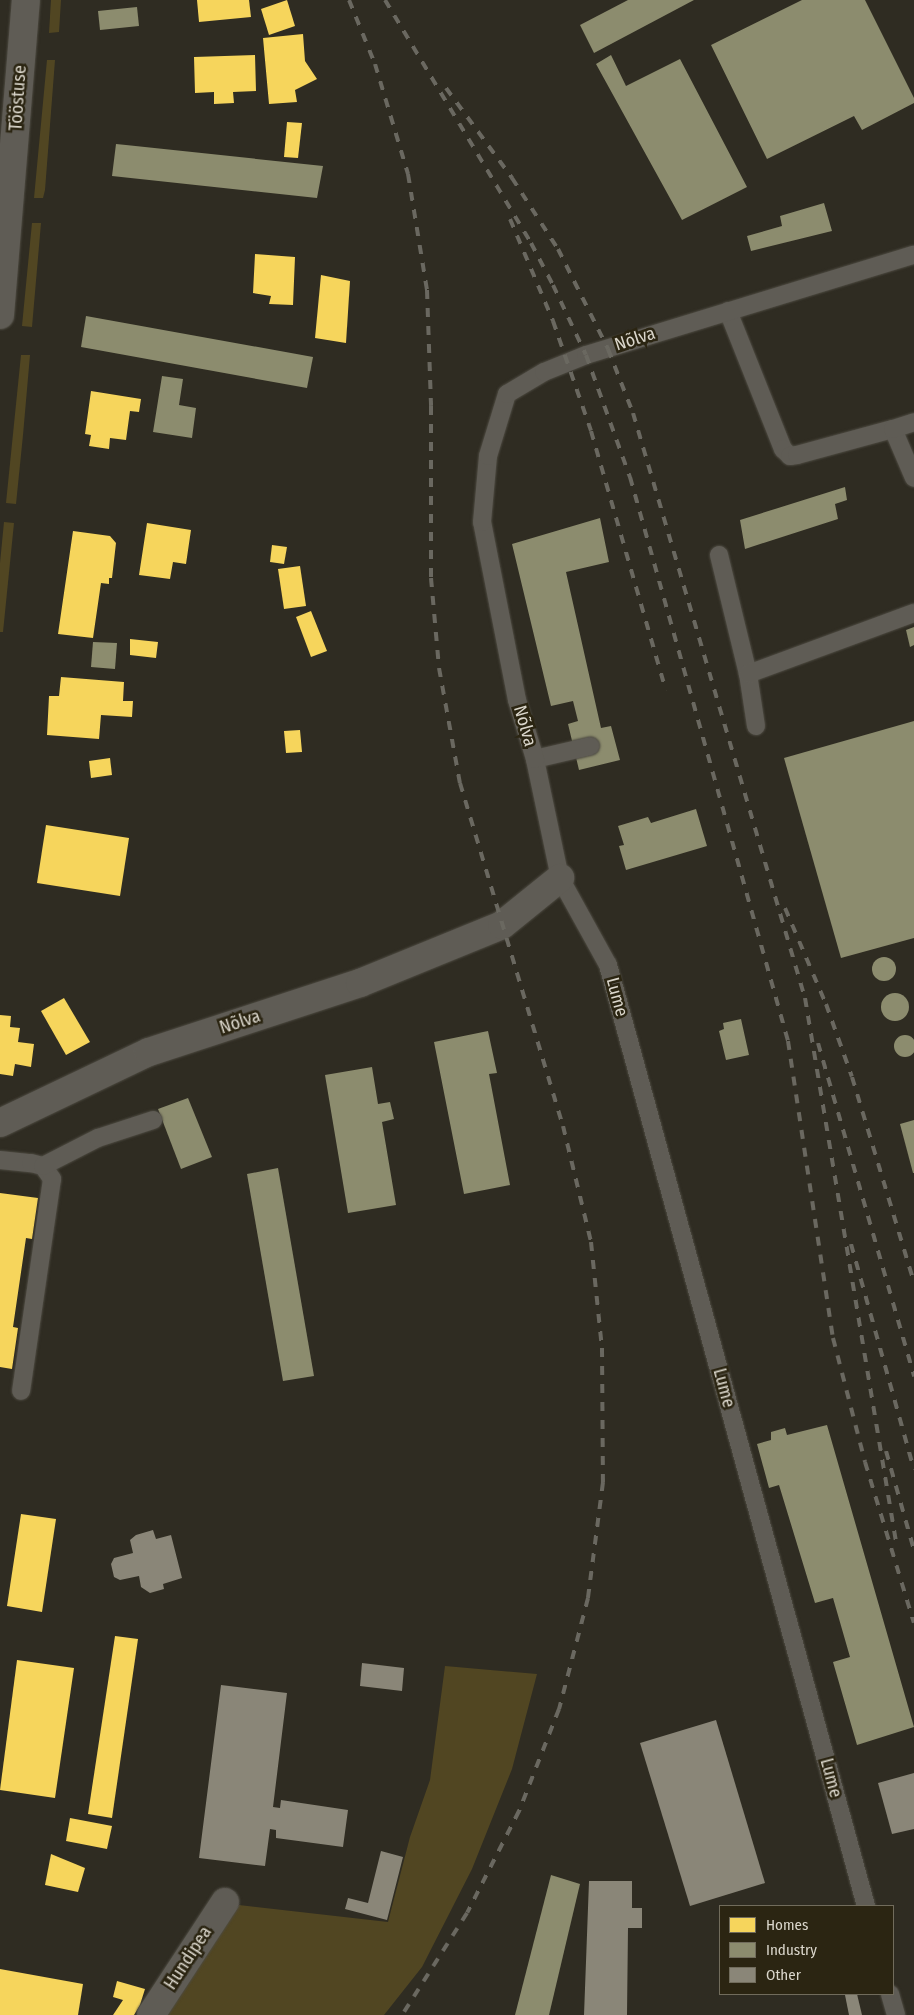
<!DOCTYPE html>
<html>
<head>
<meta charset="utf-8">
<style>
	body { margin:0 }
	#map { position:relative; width:914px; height:2015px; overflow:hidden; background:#2f2c22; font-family:"Fira Sans Condensed",sans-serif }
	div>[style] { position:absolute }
	.green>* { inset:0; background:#514622 }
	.homes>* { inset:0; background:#f6d55c }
	.industry>* { inset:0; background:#8c8c6e }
	.round { border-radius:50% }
	.building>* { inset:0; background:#8a8678 }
	.roads { filter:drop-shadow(0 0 1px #4d4a41) drop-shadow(0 0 1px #4d4a41) }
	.service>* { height:18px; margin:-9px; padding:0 9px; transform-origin:9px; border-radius:9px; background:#5f5c55 }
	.minor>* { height:28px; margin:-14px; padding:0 14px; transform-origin:14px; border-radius:14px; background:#5f5c55 }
	.tertiary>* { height:28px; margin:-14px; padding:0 14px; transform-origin:14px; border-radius:14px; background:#5f5c55 }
	.rail>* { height:4px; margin-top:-2px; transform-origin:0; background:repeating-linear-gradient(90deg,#6a6860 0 9px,transparent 0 18px) }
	span { translate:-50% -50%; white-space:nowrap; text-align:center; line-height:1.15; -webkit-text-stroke:5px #2b2512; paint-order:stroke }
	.street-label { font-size:18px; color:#dad6cb }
	.legend { position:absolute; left:719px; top:1905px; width:175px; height:90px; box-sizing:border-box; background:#2b2512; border:1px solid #716c5c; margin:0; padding:6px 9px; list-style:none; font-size:15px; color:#dad6cb }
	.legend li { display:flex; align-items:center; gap:10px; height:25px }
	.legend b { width:25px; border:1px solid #716c5c }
</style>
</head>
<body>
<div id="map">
	<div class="green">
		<div style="clip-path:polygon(51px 0,61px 0,59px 32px,49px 33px)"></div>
		<div style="clip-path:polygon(47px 60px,55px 60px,45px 190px,43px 198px,34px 198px)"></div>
		<div style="clip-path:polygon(32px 223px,41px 223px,32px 327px,22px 326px)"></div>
		<div style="clip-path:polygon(21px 355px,30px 355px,23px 435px,16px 504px,6px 503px)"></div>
		<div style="clip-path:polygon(4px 522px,14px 523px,3px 632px,0 632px,0 563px)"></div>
		<div style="clip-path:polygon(445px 1666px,537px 1674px,512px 1769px,472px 1869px,422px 1967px,384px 2015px,166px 2015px,239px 1905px,388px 1922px,410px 1837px,430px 1780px)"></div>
	</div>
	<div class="homes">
		<div style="clip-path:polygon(197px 0,249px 0,251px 17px,199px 22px)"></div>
		<div style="clip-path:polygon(287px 0,295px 26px,269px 35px,261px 9px)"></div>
		<div style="clip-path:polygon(303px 34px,305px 61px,317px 79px,295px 90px,297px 102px,269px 104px,263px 38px)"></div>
		<div style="clip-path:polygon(255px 55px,256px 91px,233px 92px,234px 103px,214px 104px,214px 92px,195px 93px,194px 57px)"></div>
		<div style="clip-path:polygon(287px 122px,302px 123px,298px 158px,284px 157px)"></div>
		<div style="clip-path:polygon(255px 254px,295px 257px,293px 305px,269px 304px,271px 296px,253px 293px)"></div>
		<div style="clip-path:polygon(321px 275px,350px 281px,346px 343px,315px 338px)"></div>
		<div style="clip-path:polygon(91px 391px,141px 399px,139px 412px,130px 411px,126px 440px,110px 438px,109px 449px,89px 446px,91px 435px,85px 434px)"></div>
		<div style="clip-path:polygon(147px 523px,191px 530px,186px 564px,173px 562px,170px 579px,139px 575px)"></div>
		<div style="clip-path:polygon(73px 531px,110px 536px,116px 543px,112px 578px,109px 578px,109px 584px,101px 583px,93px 638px,58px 634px)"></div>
		<div style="clip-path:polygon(272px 545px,287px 547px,284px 564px,270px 562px)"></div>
		<div style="clip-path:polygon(300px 566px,306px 606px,284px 609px,278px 569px)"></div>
		<div style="clip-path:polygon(311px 611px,327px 651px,311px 657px,296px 617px)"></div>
		<div style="clip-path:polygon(130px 639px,158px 642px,156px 658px,130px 655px)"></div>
		<div style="clip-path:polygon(61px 677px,124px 682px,123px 701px,133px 701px,132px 717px,101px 715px,99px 739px,47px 735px,49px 696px,59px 696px)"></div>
		<div style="clip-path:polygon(300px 730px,302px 752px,286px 753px,284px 731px)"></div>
		<div style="clip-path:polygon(110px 758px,112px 775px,91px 778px,89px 761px)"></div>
		<div style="clip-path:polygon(46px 825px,129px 838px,120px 896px,37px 883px)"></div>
		<div style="clip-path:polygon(64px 998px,90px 1042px,66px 1055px,41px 1011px)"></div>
		<div style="clip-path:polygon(0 1015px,11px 1016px,10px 1027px,20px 1028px,18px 1042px,34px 1044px,31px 1067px,15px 1064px,13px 1076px,0 1074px)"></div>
		<div style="clip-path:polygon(0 1193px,38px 1198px,32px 1239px,26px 1238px,13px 1327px,18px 1328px,12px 1369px,0 1367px)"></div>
		<div style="clip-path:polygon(21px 1514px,56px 1519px,42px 1612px,7px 1606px)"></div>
		<div style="clip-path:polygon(115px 1636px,138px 1639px,112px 1818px,88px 1814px)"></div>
		<div style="clip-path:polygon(17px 1660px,74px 1668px,55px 1798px,0 1790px)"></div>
		<div style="clip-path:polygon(70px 1818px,112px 1826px,107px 1849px,66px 1841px)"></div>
		<div style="clip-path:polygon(51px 1854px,85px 1868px,78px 1892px,45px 1885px)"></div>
		<div style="clip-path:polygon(0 1969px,83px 1984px,78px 2015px,0 2015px)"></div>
		<div style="clip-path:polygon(117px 1981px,145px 1989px,140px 2005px,134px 2015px,113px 2015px,123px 2000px,113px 1997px)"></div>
	</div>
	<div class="industry">
		<div style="clip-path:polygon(628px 0,694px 0,594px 53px,580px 25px)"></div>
		<div style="clip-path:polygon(802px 0,865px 0,914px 98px,914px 103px,862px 130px,854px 116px,767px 159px,711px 45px)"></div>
		<div style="clip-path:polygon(137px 7px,139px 26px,100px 30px,98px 11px)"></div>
		<div style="clip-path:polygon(611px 55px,626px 86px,680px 59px,747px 187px,682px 220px,596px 64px)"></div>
		<div style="clip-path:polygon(116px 144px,126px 145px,323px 166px,317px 198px,112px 176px)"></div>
		<div style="clip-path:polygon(824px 203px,832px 231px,751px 251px,747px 236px,782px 226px,780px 216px)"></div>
		<div style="clip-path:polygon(86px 316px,313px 357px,307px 388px,81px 347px)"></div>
		<div style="clip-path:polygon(162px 376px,183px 379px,179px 405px,196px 408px,192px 438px,153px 432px)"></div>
		<div style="clip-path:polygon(845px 487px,847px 500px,835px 504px,838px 519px,745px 549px,740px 520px)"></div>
		<div style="clip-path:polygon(600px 518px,609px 562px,566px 572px,601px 728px,611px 726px,620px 760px,579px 770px,568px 724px,578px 721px,573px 701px,551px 706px,512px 544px)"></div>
		<div style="clip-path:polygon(914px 627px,914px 645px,910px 647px,906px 630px)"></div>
		<div style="clip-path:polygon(93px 642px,117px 643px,115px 669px,91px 667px)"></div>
		<div style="clip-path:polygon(914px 721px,914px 938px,841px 958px,784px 758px)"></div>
		<div style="clip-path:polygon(696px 809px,707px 846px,626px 870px,619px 846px,624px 845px,618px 826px,648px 817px,651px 823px)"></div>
		<div class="round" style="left:872px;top:957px;width:24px;height:24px"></div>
		<div class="round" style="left:881px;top:993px;width:28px;height:28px"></div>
		<div style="clip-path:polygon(741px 1019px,749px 1055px,726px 1060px,719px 1031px,724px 1029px,723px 1023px)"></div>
		<div style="clip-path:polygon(488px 1031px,497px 1073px,489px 1074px,510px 1185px,464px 1194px,434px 1042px)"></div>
		<div class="round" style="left:894px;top:1035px;width:22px;height:22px"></div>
		<div style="clip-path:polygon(372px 1067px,378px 1104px,390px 1102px,394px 1119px,382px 1122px,396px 1205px,348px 1213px,325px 1075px)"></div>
		<div style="clip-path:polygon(188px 1098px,212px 1157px,181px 1169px,158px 1109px)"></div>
		<div style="clip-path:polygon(914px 1120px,914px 1173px,913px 1173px,900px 1124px)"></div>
		<div style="clip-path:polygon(278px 1168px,314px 1376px,283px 1381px,247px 1174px)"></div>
		<div style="clip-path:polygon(827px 1425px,914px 1727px,857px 1745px,833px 1662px,850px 1657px,833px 1598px,815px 1603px,779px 1485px,769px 1488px,757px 1444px,771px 1440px,771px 1432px,785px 1428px,787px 1435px)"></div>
		<div style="clip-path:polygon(551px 1875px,580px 1884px,549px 2015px,515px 2015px)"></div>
	</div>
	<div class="building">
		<div style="clip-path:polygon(153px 1530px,156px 1539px,171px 1535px,182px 1578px,163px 1584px,164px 1589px,150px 1593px,141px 1587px,139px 1576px,120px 1580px,114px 1577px,111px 1564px,114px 1558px,133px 1553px,130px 1540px,136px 1535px)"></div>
		<div style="clip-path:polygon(362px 1663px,404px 1668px,402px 1691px,360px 1686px)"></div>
		<div style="clip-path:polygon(221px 1685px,287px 1693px,273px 1807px,280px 1808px,281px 1800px,348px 1810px,343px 1847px,276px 1838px,276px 1830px,270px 1829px,265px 1866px,199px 1858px)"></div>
		<div style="clip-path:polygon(716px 1720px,765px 1883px,690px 1906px,640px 1743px)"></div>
		<div style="clip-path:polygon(914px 1773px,914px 1829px,892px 1834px,878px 1783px)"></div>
		<div style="clip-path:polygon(381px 1851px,403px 1857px,387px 1920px,345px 1909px,348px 1898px,368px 1903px)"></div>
		<div style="clip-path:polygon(589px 1881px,632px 1881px,632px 1908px,642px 1908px,642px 1928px,628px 1928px,627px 2015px,584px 2015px)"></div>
		<div style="clip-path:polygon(857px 1994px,862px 2015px,849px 2015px,845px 1995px)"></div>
	</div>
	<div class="roads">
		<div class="service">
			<div style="left:728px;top:311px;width:149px;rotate:68.3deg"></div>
			<div style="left:783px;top:449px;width:10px;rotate:45deg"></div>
			<div style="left:790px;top:456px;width:7px;rotate:-8deg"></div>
			<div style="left:797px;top:455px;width:99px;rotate:-15.2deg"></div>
			<div style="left:893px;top:429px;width:53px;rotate:66.8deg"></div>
			<div style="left:893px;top:429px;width:22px;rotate:-18deg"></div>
			<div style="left:719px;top:555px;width:122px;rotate:76.3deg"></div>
			<div style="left:756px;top:726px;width:53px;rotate:-98.7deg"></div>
			<div style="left:748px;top:674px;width:177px;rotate:-20.2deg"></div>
			<div style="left:535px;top:759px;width:57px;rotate:-13.1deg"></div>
			<div style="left:0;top:1160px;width:31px;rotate:6deg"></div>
			<div style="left:31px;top:1163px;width:12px;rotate:14deg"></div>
			<div style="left:43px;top:1166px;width:16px;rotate:55deg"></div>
			<div style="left:52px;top:1179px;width:214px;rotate:98.3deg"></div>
			<div style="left:43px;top:1166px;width:62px;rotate:-27deg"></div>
			<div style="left:98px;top:1138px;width:58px;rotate:-18.1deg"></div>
			<div style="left:866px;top:1906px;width:976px;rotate:-105.33deg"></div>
			<div style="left:608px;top:965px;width:99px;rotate:-118.9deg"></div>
			<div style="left:560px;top:878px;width:122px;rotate:-101.9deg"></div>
			<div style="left:535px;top:759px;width:62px;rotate:-107deg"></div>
			<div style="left:517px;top:700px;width:181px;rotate:-101.1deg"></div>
			<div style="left:482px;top:522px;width:66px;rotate:-84.8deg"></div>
			<div style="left:488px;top:456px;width:65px;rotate:-73deg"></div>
			<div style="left:507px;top:394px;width:43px;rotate:-30.7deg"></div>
			<div style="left:544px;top:372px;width:45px;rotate:-22deg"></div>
			<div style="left:586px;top:355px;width:343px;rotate:-17deg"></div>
			<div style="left:890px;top:1994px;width:22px;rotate:74deg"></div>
		</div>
		<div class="minor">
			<div style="left:0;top:1123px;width:165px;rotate:-25.5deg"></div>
			<div style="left:149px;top:1052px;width:222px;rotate:-18.1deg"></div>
			<div style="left:360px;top:983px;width:153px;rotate:-22.2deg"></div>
			<div style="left:502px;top:925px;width:75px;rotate:-39deg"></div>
			<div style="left:151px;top:2015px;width:135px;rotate:-56.8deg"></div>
		</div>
		<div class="tertiary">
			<div style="left:0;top:315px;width:316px;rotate:-85.3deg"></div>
		</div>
	</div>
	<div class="rail">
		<div style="left:349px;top:0;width:69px;rotate:67.9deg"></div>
		<div style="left:375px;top:64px;width:115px;rotate:73.3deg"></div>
		<div style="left:408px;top:174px;width:118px;rotate:80.7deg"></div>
		<div style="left:427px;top:290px;width:116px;rotate:88deg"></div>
		<div style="left:431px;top:406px;width:172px;rotate:90deg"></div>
		<div style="left:431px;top:578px;width:90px;rotate:84.9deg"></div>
		<div style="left:439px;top:668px;width:117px;rotate:79.7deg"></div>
		<div style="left:460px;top:783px;width:358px;rotate:73.3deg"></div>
		<div style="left:563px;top:1126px;width:119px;rotate:76.4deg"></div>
		<div style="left:591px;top:1242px;width:107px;rotate:84.1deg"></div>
		<div style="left:602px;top:1348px;width:134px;rotate:89.6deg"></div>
		<div style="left:603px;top:1482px;width:117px;rotate:97.4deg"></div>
		<div style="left:588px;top:1598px;width:115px;rotate:104.6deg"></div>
		<div style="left:559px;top:1709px;width:110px;rotate:111.4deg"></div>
		<div style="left:519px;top:1811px;width:114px;rotate:117deg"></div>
		<div style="left:467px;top:1913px;width:121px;rotate:122.5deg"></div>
		<div style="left:385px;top:0;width:283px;rotate:59deg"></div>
		<div style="left:531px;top:243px;width:47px;rotate:62.4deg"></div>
		<div style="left:553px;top:285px;width:77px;rotate:64.8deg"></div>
		<div style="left:586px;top:355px;width:130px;rotate:70.2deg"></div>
		<div style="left:630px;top:477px;width:586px;rotate:74.35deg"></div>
		<div style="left:788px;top:1041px;width:300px;rotate:81.4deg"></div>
		<div style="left:833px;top:1338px;width:128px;rotate:75.5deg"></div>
		<div style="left:865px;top:1462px;width:168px;rotate:73.1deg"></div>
		<div style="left:446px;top:88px;width:112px;rotate:53.7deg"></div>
		<div style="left:512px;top:178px;width:85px;rotate:57.1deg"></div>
		<div style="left:558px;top:249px;width:112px;rotate:63.4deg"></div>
		<div style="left:608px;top:349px;width:69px;rotate:68.7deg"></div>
		<div style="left:633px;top:413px;width:610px;rotate:73.62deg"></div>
		<div style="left:805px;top:998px;width:552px;rotate:80.5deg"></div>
		<div style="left:510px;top:219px;width:111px;rotate:67.1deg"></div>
		<div style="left:553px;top:321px;width:116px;rotate:70.9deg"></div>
		<div style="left:591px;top:431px;width:270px;rotate:73.9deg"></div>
		<div style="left:785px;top:908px;width:104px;rotate:66.9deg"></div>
		<div style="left:826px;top:1004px;width:77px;rotate:70.4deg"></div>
		<div style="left:852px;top:1077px;width:215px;rotate:73.2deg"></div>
		<div style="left:818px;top:1043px;width:347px;rotate:73.9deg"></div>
		<div style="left:851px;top:1244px;width:234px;rotate:74.4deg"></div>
		<div style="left:886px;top:1451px;width:103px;rotate:74.2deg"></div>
	</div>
	<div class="street-label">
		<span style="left:18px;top:98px;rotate:-86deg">Tööstuse</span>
		<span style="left:635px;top:339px;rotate:-18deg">Nõlva</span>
		<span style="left:525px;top:726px;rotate:74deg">Nõlva</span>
		<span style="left:617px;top:997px;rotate:75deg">Lume</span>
		<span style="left:240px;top:1022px;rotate:-18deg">Nõlva</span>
		<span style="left:724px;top:1388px;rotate:75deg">Lume</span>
		<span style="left:831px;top:1778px;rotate:75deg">Lume</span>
		<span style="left:188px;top:1958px;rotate:-57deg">Hundipea</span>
	</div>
	<ul class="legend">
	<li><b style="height:14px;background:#f6d55c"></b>Homes</li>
	<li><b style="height:14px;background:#8c8c6e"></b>Industry</li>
	<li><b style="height:14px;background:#8a8678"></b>Other</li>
	</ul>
</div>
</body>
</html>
